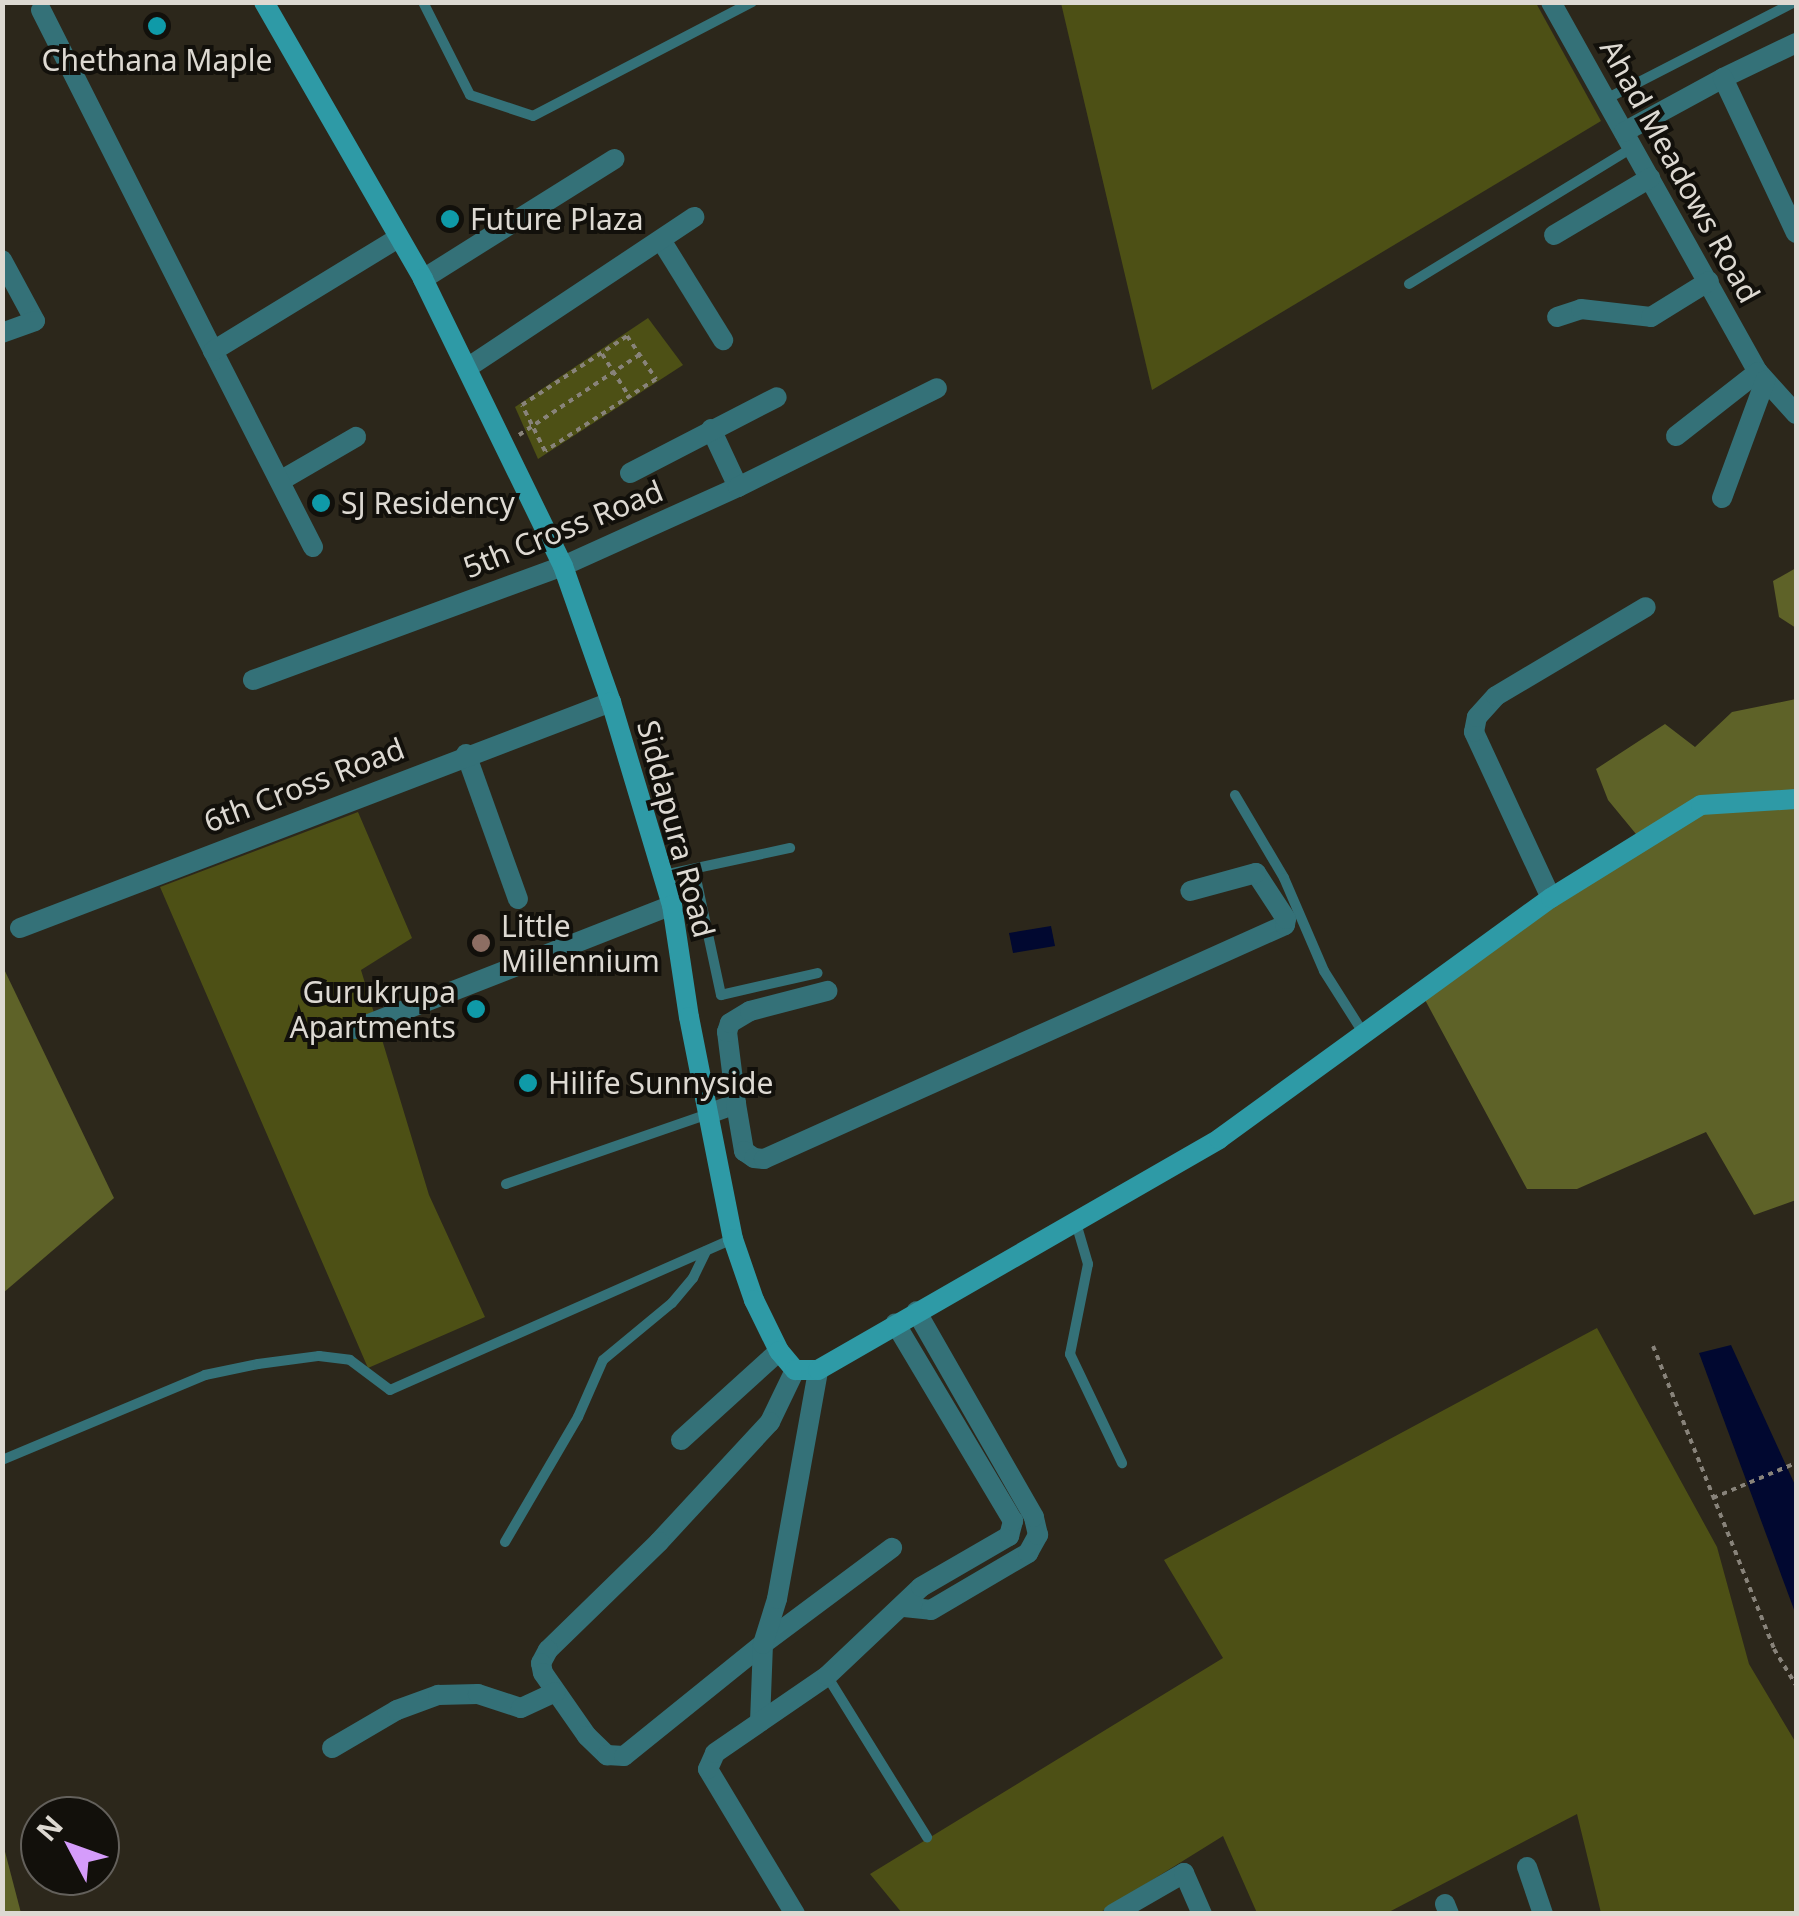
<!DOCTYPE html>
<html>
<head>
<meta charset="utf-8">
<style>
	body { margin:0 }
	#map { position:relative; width:1799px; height:1916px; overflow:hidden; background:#2c271b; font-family:"Noto Sans",sans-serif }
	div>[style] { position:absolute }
	.green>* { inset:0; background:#4d5015 }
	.forest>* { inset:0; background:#5e6228 }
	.water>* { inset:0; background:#010830 }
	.path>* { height:4px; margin-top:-2px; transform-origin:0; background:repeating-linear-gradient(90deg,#88837a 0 5px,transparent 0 10px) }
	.lane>* { height:10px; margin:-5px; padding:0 5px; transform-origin:5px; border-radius:5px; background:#347178 }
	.street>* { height:20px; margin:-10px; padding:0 10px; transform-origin:10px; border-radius:10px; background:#347178 }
	.secondary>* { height:20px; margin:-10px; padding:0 10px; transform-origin:10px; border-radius:10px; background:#2e9aa6 }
	.dots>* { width:28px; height:28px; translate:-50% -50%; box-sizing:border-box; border:5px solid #12100b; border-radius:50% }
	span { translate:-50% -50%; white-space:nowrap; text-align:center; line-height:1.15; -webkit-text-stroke:8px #12100b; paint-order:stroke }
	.poi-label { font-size:30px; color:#ddd9d2 }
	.left { translate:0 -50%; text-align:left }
	.right { translate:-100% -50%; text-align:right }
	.street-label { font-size:30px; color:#ddd9d2 }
	.frame { position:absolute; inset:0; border:5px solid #ddd9d2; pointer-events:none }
	.north { position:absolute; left:20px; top:1796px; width:100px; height:100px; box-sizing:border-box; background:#12100b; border:2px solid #63605b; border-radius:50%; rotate:311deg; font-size:28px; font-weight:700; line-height:40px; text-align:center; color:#ddd9d2 }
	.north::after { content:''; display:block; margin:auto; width:35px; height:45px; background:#d59cfb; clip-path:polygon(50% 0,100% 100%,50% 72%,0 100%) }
</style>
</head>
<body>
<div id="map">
	<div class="green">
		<div style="clip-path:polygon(1061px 3px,1536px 3px,1601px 121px,1152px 390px)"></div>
		<div style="clip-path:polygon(648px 318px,683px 365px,538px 459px,515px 407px)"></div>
		<div style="clip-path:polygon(358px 812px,412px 938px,361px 970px,429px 1195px,485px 1317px,368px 1368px,160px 887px)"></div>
		<div style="clip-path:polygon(1597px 1328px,1717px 1547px,1749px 1664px,1796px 1743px,1796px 1913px,1601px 1913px,1577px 1814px,1387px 1913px,1257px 1913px,1223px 1836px,1099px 1913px,902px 1913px,870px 1874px,1223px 1658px,1164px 1560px)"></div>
	</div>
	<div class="forest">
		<div style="clip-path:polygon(1796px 568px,1796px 628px,1779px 617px,1773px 581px)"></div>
		<div style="clip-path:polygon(1796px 699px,1796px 1200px,1754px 1215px,1706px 1132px,1577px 1189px,1527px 1189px,1424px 998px,1636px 834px,1608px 800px,1596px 769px,1665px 724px,1695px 747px,1732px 712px)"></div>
		<div style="clip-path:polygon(2px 965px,114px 1198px,3px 1293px,2px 1293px)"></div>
		<div style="clip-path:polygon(3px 1844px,21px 1913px,3px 1913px)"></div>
	</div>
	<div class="water">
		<div style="clip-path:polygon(1051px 926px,1055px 946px,1013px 953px,1009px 933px)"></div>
		<div style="clip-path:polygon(1731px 1345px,1796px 1487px,1796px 1615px,1699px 1353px)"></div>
	</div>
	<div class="path">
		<div style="left:627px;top:336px;width:52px;rotate:56deg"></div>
		<div style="left:656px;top:379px;width:132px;rotate:147deg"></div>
		<div style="left:545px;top:451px;width:51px;rotate:-116.6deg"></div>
		<div style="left:522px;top:405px;width:126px;rotate:-33.3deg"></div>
		<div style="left:602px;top:354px;width:50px;rotate:57.3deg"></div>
		<div style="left:519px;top:435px;width:144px;rotate:-33.7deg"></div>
		<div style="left:1653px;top:1346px;width:326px;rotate:68.2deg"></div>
		<div style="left:1774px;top:1649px;width:42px;rotate:58.6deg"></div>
		<div style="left:1713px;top:1498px;width:90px;rotate:-22.9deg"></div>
	</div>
	<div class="lane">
		<div style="left:423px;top:2px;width:104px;rotate:63.2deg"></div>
		<div style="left:470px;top:95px;width:66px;rotate:18.4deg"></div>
		<div style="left:533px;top:116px;width:247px;rotate:-27.5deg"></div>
		<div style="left:1606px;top:99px;width:212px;rotate:-27.2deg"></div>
		<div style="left:1409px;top:284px;width:261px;rotate:-31.4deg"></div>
		<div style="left:1235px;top:795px;width:96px;rotate:59.4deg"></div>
		<div style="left:1284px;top:878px;width:101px;rotate:66.7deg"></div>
		<div style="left:1324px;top:971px;width:75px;rotate:57.6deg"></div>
		<div style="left:694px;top:869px;width:129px;rotate:77.9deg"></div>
		<div style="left:721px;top:995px;width:99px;rotate:-12.8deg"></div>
		<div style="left:664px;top:875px;width:129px;rotate:-12.1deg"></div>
		<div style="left:506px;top:1184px;width:214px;rotate:-19.1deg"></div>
		<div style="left:1076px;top:1223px;width:43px;rotate:73.7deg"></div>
		<div style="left:1088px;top:1264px;width:92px;rotate:101.3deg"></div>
		<div style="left:1070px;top:1354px;width:121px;rotate:64.5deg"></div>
		<div style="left:2px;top:1460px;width:220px;rotate:-22.7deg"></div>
		<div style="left:205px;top:1375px;width:54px;rotate:-11.7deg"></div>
		<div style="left:258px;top:1364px;width:62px;rotate:-7.5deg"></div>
		<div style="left:319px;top:1356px;width:31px;rotate:7deg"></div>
		<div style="left:350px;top:1360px;width:50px;rotate:36.9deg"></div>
		<div style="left:390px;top:1390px;width:374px;rotate:-23.8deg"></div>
		<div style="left:505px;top:1542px;width:145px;rotate:-59.7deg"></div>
		<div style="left:578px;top:1417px;width:62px;rotate:-66.3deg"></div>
		<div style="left:603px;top:1360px;width:89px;rotate:-39.6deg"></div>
		<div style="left:672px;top:1303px;width:33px;rotate:-50deg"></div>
		<div style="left:693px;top:1278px;width:30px;rotate:-64deg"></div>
		<div style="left:827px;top:1676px;width:190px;rotate:58.2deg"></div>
	</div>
	<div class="street">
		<div style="left:1551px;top:2px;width:424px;rotate:60.8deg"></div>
		<div style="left:1758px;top:372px;width:57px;rotate:47.9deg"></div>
		<div style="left:41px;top:10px;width:382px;rotate:63.2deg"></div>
		<div style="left:1723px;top:78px;width:81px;rotate:-25.6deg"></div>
		<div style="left:1624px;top:132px;width:113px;rotate:-28.6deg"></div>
		<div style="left:1723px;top:78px;width:171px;rotate:64.8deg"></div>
		<div style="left:1554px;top:235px;width:112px;rotate:-30.7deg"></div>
		<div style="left:661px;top:240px;width:118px;rotate:58.2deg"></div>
		<div style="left:2px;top:260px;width:69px;rotate:61.6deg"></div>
		<div style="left:35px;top:321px;width:35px;rotate:160deg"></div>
		<div style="left:423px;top:279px;width:226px;rotate:-32.1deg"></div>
		<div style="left:1557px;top:317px;width:25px;rotate:-18deg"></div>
		<div style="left:1581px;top:309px;width:70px;rotate:6.5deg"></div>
		<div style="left:1651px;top:317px;width:68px;rotate:-31.8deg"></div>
		<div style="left:467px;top:368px;width:273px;rotate:-33.6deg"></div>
		<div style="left:711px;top:429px;width:64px;rotate:65deg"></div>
		<div style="left:1676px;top:436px;width:104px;rotate:-38deg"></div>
		<div style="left:630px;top:473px;width:165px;rotate:-27.3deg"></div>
		<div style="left:280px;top:481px;width:88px;rotate:-30.1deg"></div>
		<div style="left:1722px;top:498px;width:125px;rotate:-69.8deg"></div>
		<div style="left:313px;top:547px;width:220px;rotate:-117deg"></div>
		<div style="left:213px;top:351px;width:217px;rotate:-31.4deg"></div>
		<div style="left:253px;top:680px;width:330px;rotate:-20.2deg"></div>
		<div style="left:563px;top:566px;width:192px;rotate:-24.3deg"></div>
		<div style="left:738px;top:487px;width:222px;rotate:-26.4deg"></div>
		<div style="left:466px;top:754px;width:154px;rotate:70.3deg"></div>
		<div style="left:1551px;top:898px;width:183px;rotate:-114.9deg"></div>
		<div style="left:1474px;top:732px;width:15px;rotate:-79deg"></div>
		<div style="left:1477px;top:717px;width:28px;rotate:-48deg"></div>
		<div style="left:1496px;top:696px;width:174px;rotate:-30.7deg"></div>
		<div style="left:20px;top:928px;width:633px;rotate:-20.93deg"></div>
		<div style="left:356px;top:1029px;width:339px;rotate:-21.4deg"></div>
		<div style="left:736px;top:1104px;width:73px;rotate:-97.1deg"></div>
		<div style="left:727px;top:1032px;width:9px;rotate:-72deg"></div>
		<div style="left:730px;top:1023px;width:23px;rotate:-31deg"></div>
		<div style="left:750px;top:1011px;width:80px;rotate:-14.6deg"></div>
		<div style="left:708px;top:1114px;width:30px;rotate:-20deg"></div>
		<div style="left:736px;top:1104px;width:48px;rotate:80.3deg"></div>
		<div style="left:744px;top:1151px;width:12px;rotate:35deg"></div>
		<div style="left:754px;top:1158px;width:10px;rotate:6deg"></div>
		<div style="left:764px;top:1159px;width:571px;rotate:-24.19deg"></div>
		<div style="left:1285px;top:925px;width:6px;rotate:-81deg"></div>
		<div style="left:1286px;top:919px;width:55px;rotate:-123.1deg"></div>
		<div style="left:1256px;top:873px;width:68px;rotate:164.7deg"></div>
		<div style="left:795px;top:1370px;width:58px;rotate:115.7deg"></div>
		<div style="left:770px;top:1422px;width:163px;rotate:132.8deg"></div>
		<div style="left:659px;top:1542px;width:155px;rotate:135.8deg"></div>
		<div style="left:548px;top:1650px;width:15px;rotate:118deg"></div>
		<div style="left:541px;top:1663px;width:10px;rotate:79deg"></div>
		<div style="left:543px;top:1673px;width:77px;rotate:55.1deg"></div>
		<div style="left:587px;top:1736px;width:28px;rotate:44deg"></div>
		<div style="left:607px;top:1755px;width:17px;rotate:3deg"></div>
		<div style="left:624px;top:1756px;width:179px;rotate:-38.9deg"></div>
		<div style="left:763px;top:1644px;width:161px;rotate:-36.7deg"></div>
		<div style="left:681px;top:1440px;width:132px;rotate:-42.2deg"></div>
		<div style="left:904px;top:1607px;width:27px;rotate:6deg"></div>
		<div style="left:931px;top:1610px;width:113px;rotate:-30.4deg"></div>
		<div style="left:1028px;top:1553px;width:21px;rotate:-61deg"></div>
		<div style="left:1038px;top:1535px;width:18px;rotate:-103deg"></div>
		<div style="left:1034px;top:1517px;width:237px;rotate:-119.8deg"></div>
		<div style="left:760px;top:1722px;width:78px;rotate:-87.8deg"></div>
		<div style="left:763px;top:1644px;width:47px;rotate:-72.7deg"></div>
		<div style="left:777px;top:1599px;width:233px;rotate:-79.8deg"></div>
		<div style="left:332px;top:1748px;width:75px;rotate:-30.3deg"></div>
		<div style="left:397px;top:1710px;width:44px;rotate:-20.1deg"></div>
		<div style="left:438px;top:1695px;width:40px;rotate:-1.4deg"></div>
		<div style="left:478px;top:1694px;width:45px;rotate:18deg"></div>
		<div style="left:521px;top:1708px;width:38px;rotate:-25deg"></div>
		<div style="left:1527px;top:1867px;width:50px;rotate:71.2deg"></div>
		<div style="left:1445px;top:1904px;width:11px;rotate:68deg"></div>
		<div style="left:795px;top:1914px;width:169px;rotate:-121deg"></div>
		<div style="left:708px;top:1769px;width:17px;rotate:-66deg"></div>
		<div style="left:715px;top:1753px;width:136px;rotate:-34.5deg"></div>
		<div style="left:827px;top:1676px;width:129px;rotate:-43.4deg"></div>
		<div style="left:921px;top:1587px;width:102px;rotate:-30.1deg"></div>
		<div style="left:1009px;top:1536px;width:16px;rotate:-75deg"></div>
		<div style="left:1013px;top:1521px;width:230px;rotate:-120.8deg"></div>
		<div style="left:1113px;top:1914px;width:82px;rotate:-30deg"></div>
		<div style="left:1184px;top:1873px;width:45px;rotate:66.3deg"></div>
	</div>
	<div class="secondary">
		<div style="left:264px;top:2px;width:319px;rotate:60.1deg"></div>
		<div style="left:423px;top:279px;width:319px;rotate:64deg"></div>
		<div style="left:563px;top:566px;width:144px;rotate:70.6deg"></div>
		<div style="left:611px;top:702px;width:212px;rotate:73.3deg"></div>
		<div style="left:672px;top:905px;width:113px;rotate:81.4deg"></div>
		<div style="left:689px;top:1017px;width:226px;rotate:78.8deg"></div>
		<div style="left:733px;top:1239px;width:65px;rotate:71deg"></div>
		<div style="left:754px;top:1300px;width:57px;rotate:63.9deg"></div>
		<div style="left:779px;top:1351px;width:25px;rotate:50deg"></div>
		<div style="left:795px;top:1370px;width:23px"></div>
		<div style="left:818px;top:1370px;width:463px;rotate:-29.9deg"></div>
		<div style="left:1219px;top:1139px;width:410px;rotate:-36deg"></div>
		<div style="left:1551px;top:898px;width:176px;rotate:-31.8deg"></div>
		<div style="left:1701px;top:805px;width:95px;rotate:-3.6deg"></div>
	</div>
	<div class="dots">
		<div style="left:157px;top:26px;background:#0f9aa8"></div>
		<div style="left:450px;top:219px;background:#0f9aa8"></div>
		<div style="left:321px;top:503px;background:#0f9aa8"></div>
		<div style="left:481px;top:943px;background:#8d6e63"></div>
		<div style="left:476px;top:1009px;background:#0f9aa8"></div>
		<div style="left:528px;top:1083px;background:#0f9aa8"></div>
	</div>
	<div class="poi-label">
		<span style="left:157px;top:60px">Chethana Maple</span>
		<span class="left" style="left:470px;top:219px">Future Plaza</span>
		<span class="left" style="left:341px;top:503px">SJ Residency</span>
		<span class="left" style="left:501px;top:943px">Little<br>Millennium</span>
		<span class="right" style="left:456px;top:1009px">Gurukrupa<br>Apartments</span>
		<span class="left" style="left:548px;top:1083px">Hilife Sunnyside</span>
	</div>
	<div class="street-label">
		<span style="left:1680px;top:171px;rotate:61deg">Ahad Meadows Road</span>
		<span style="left:563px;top:529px;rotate:-22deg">5th Cross Road</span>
		<span style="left:304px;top:785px;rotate:-21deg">6th Cross Road</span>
		<span style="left:676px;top:829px;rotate:75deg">Siddapura Road</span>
	</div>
	<div class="frame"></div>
	<div class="north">N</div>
</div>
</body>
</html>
